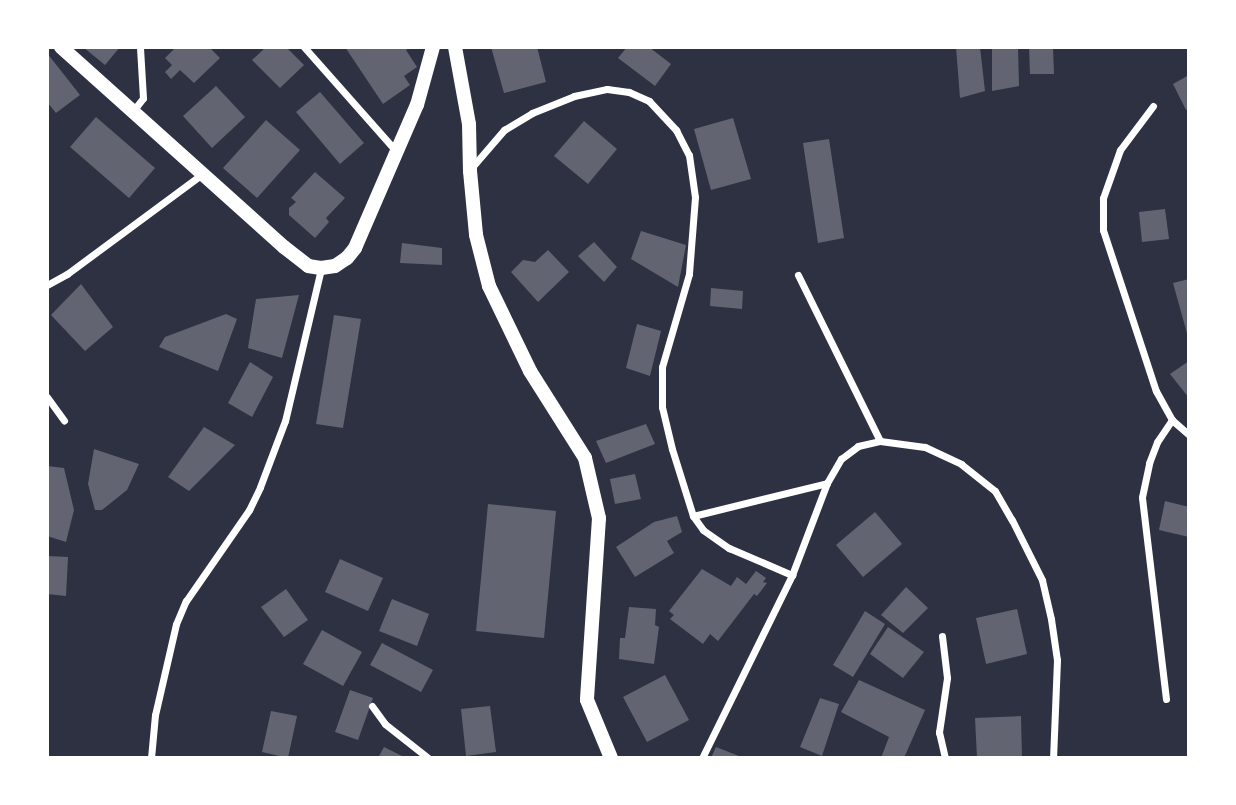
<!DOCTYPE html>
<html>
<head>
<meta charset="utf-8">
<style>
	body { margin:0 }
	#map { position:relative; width:1236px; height:805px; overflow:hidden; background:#2d3142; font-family:"DM Sans",sans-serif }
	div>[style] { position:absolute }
	.building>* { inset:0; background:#626471 }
	.minor>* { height:7px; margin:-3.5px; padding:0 3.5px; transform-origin:3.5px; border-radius:3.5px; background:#fff }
	.secondary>* { height:14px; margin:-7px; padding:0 7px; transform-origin:7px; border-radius:7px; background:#fff }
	span { translate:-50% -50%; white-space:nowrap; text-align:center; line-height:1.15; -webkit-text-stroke:5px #fff; paint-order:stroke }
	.frame { position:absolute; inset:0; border:49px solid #fff; pointer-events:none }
</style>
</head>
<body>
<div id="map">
	<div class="building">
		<div style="clip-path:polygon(83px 47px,120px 47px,105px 65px)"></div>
		<div style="clip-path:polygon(176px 47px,209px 47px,220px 58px,194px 83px,180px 70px,171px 79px,165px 72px,172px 65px,165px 58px)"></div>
		<div style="clip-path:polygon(266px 47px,286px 47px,304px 65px,280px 88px,252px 60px)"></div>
		<div style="clip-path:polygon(345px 47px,411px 47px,406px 50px,417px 67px,404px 76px,410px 85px,383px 104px)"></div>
		<div style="clip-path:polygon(491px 47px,537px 47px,546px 82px,504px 93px)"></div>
		<div style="clip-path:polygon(627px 47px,649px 47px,671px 64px,655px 86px,618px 58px)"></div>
		<div style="clip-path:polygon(956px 47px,980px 47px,985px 91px,960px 98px)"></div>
		<div style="clip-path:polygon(992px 47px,1018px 47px,1019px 86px,992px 91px)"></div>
		<div style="clip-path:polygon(1029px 47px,1053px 47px,1054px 74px,1030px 74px)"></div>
		<div style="clip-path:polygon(47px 53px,80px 95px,56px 113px,47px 102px)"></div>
		<div style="clip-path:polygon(1189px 75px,1189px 108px,1186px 110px,1173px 84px)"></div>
		<div style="clip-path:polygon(216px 86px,245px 117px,212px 148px,183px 116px)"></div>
		<div style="clip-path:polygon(320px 92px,364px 143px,340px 164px,296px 112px)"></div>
		<div style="clip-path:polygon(96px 117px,155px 168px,129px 198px,70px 147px)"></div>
		<div style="clip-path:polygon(733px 118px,751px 179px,711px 190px,694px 129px)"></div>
		<div style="clip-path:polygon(266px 120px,300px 150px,257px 198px,223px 168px)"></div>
		<div style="clip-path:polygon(584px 121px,617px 149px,588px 184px,554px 156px)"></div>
		<div style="clip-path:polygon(829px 139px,844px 238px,818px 243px,803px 143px)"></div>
		<div style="clip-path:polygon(315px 172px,345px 198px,326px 218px,329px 222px,315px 238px,289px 215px,289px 208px,296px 202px,291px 198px)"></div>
		<div style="clip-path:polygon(1165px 209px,1169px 239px,1142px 242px,1139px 212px)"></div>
		<div style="clip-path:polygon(641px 231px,686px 245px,678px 287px,631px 259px)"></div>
		<div style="clip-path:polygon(594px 242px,617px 267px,604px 282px,578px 256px)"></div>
		<div style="clip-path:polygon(402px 243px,442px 248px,442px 265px,400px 263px)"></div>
		<div style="clip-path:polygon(548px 250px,569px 272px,538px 302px,511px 272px,523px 260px,535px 262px)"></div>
		<div style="clip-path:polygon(1189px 279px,1189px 337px,1188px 337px,1173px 283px)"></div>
		<div style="clip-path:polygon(81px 284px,113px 327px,85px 351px,51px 315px)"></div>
		<div style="clip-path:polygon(711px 288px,743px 291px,742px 309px,710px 306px)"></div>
		<div style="clip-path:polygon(299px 295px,282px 358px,248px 348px,256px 299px)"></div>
		<div style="clip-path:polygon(226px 314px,237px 319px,218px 371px,159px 347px,165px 337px)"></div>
		<div style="clip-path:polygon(334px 315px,361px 319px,343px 428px,316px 424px)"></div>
		<div style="clip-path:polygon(637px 324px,661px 331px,650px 376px,626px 368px)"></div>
		<div style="clip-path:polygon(1189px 361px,1189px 398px,1170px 374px)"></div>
		<div style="clip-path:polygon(250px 362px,273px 377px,252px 417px,228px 403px)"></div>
		<div style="clip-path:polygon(646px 424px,655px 444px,606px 463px,596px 441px)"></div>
		<div style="clip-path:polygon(204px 427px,235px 445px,189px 491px,168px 477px)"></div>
		<div style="clip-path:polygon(94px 449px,139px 464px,127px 490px,102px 510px,95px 510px,88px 484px)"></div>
		<div style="clip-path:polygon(47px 466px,64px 468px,74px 510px,66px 542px,47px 536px)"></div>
		<div style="clip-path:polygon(635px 474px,641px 499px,615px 504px,610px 479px)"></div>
		<div style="clip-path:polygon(1165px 501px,1189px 507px,1189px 537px,1159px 530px)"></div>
		<div style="clip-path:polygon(488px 504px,556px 511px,544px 638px,476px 631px)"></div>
		<div style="clip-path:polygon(875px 512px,902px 544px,863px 577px,836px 545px)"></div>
		<div style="clip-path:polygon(677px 516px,682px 532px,667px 541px,674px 553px,635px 577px,616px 547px,654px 522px)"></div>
		<div style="clip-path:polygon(47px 556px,68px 557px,66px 596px,47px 594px)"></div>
		<div style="clip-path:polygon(340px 559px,383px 578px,368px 611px,325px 592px)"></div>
		<div style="clip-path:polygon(702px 569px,731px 586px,737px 577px,746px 584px,756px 571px,766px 578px,763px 582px,767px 583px,757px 596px,754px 594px,718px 641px,710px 634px,703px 644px,670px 619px,674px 615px,669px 611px)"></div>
		<div style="clip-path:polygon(906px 587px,928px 608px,903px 633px,881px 615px)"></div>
		<div style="clip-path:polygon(286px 589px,308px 620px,284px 637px,261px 607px)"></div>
		<div style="clip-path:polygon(392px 599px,429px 614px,417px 646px,379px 631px)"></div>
		<div style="clip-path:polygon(629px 607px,656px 609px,655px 625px,659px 627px,654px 664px,619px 659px,620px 638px,625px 638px)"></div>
		<div style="clip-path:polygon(1017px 609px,1027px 654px,986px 664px,976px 618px)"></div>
		<div style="clip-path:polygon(865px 611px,885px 624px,853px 677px,833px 665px)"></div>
		<div style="clip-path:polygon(888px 627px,924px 652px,903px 678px,870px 654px)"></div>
		<div style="clip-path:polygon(322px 630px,362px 652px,343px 686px,303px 664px)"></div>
		<div style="clip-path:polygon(382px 643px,433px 670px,421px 692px,370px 665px)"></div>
		<div style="clip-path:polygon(665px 675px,689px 720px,647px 742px,623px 697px)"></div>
		<div style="clip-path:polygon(859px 680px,925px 710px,904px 758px,881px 758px,889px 737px,841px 712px)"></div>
		<div style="clip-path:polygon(350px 690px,373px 698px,358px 740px,335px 732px)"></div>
		<div style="clip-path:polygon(820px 698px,839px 704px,822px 756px,800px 747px)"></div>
		<div style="clip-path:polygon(490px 706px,496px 752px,466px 756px,461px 709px)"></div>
		<div style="clip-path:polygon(271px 711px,297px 716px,288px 758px,262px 752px)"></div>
		<div style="clip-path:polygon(1021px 716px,1022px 758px,977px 758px,975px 718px)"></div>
		<div style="clip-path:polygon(384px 747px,406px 758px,378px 758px)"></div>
		<div style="clip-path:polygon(716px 747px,744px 758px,711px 758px)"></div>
	</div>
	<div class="minor">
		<div style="left:304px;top:47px;width:140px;rotate:48.5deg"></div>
		<div style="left:1153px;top:106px;width:55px;rotate:126.9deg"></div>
		<div style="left:1120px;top:150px;width:51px;rotate:109.5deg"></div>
		<div style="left:1103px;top:198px;width:32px;rotate:90deg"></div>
		<div style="left:1103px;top:230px;width:169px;rotate:71.8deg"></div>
		<div style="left:1156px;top:391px;width:33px;rotate:61deg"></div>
		<div style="left:1172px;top:420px;width:23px;rotate:41deg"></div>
		<div style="left:133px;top:111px;width:16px;rotate:-52deg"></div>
		<div style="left:143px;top:98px;width:51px;rotate:-93.4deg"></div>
		<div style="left:473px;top:166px;width:48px;rotate:-49.3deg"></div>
		<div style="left:504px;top:130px;width:33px;rotate:-31deg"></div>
		<div style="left:532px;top:113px;width:45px;rotate:-22deg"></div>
		<div style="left:574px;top:96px;width:34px;rotate:-12deg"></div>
		<div style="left:607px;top:89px;width:22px;rotate:8deg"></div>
		<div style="left:629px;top:92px;width:22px;rotate:24deg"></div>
		<div style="left:649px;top:101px;width:40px;rotate:47deg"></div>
		<div style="left:676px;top:130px;width:28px;rotate:63deg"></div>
		<div style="left:689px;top:155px;width:42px;rotate:81.9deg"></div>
		<div style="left:695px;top:197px;width:77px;rotate:94.5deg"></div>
		<div style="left:689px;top:274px;width:97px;rotate:106.2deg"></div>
		<div style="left:662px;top:367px;width:40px;rotate:90deg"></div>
		<div style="left:662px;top:407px;width:43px;rotate:76.6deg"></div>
		<div style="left:672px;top:449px;width:70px;rotate:72.6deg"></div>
		<div style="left:693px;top:516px;width:17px;rotate:54deg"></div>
		<div style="left:703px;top:530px;width:32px;rotate:35deg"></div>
		<div style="left:729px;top:548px;width:69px;rotate:23.2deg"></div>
		<div style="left:798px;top:275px;width:185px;rotate:63.7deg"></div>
		<div style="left:47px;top:285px;width:23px;rotate:-29deg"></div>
		<div style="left:67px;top:274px;width:168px;rotate:-36.5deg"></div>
		<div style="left:47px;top:397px;width:29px;rotate:54deg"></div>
		<div style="left:693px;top:516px;width:138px;rotate:-13.8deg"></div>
		<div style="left:942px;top:636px;width:42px;rotate:83.2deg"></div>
		<div style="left:947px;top:678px;width:55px;rotate:98.4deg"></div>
		<div style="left:939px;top:732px;width:27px;rotate:77deg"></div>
		<div style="left:1166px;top:699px;width:203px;rotate:-96.8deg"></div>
		<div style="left:1142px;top:497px;width:35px;rotate:-78deg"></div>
		<div style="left:1149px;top:463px;width:22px;rotate:-69deg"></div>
		<div style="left:1157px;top:442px;width:27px;rotate:-56deg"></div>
		<div style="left:372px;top:706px;width:22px;rotate:54deg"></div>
		<div style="left:385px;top:724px;width:55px;rotate:38.3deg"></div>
		<div style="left:151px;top:758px;width:43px;rotate:-84.7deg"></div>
		<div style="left:155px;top:715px;width:93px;rotate:-77deg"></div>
		<div style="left:176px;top:624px;width:25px;rotate:-67deg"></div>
		<div style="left:186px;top:601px;width:111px;rotate:-55.3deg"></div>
		<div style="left:249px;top:510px;width:25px;rotate:-64deg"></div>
		<div style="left:260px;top:487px;width:71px;rotate:-69.3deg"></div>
		<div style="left:285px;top:421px;width:156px;rotate:-76.7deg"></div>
		<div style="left:702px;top:758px;width:204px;rotate:-63.8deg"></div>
		<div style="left:792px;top:575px;width:98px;rotate:-69.2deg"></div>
		<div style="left:827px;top:483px;width:28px;rotate:-60deg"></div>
		<div style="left:841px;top:459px;width:21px;rotate:-37deg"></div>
		<div style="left:858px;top:446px;width:23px;rotate:-13deg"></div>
		<div style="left:880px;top:441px;width:45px;rotate:7.6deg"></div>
		<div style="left:925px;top:447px;width:40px;rotate:25deg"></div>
		<div style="left:961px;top:464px;width:43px;rotate:38.5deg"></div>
		<div style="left:995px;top:491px;width:34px;rotate:60deg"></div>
		<div style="left:1012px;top:520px;width:67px;rotate:63.4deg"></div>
		<div style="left:1042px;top:580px;width:40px;rotate:77deg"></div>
		<div style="left:1051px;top:619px;width:41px;rotate:81.7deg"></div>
		<div style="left:1057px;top:660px;width:98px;rotate:92.3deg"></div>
	</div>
	<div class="secondary">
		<div style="left:61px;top:47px;width:300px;rotate:41.9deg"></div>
		<div style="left:284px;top:247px;width:31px;rotate:38deg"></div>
		<div style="left:308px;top:266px;width:13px;rotate:9deg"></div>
		<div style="left:321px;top:268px;width:14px;rotate:-8deg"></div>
		<div style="left:335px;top:266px;width:14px;rotate:-34deg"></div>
		<div style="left:347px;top:258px;width:13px;rotate:-51deg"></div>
		<div style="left:355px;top:248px;width:156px;rotate:-66.6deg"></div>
		<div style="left:417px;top:105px;width:60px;rotate:-74.6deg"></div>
		<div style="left:455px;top:47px;width:78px;rotate:79.7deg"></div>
		<div style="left:469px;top:124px;width:47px;rotate:88.8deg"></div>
		<div style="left:470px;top:171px;width:64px;rotate:84.6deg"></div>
		<div style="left:476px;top:235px;width:53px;rotate:75.7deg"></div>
		<div style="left:489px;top:286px;width:94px;rotate:64.2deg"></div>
		<div style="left:530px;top:371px;width:103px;rotate:57.7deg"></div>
		<div style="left:585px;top:458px;width:62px;rotate:76.9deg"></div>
		<div style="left:599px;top:518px;width:182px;rotate:93.8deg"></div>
		<div style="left:587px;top:700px;width:63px;rotate:67.5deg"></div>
	</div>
	<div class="frame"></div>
</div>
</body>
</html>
